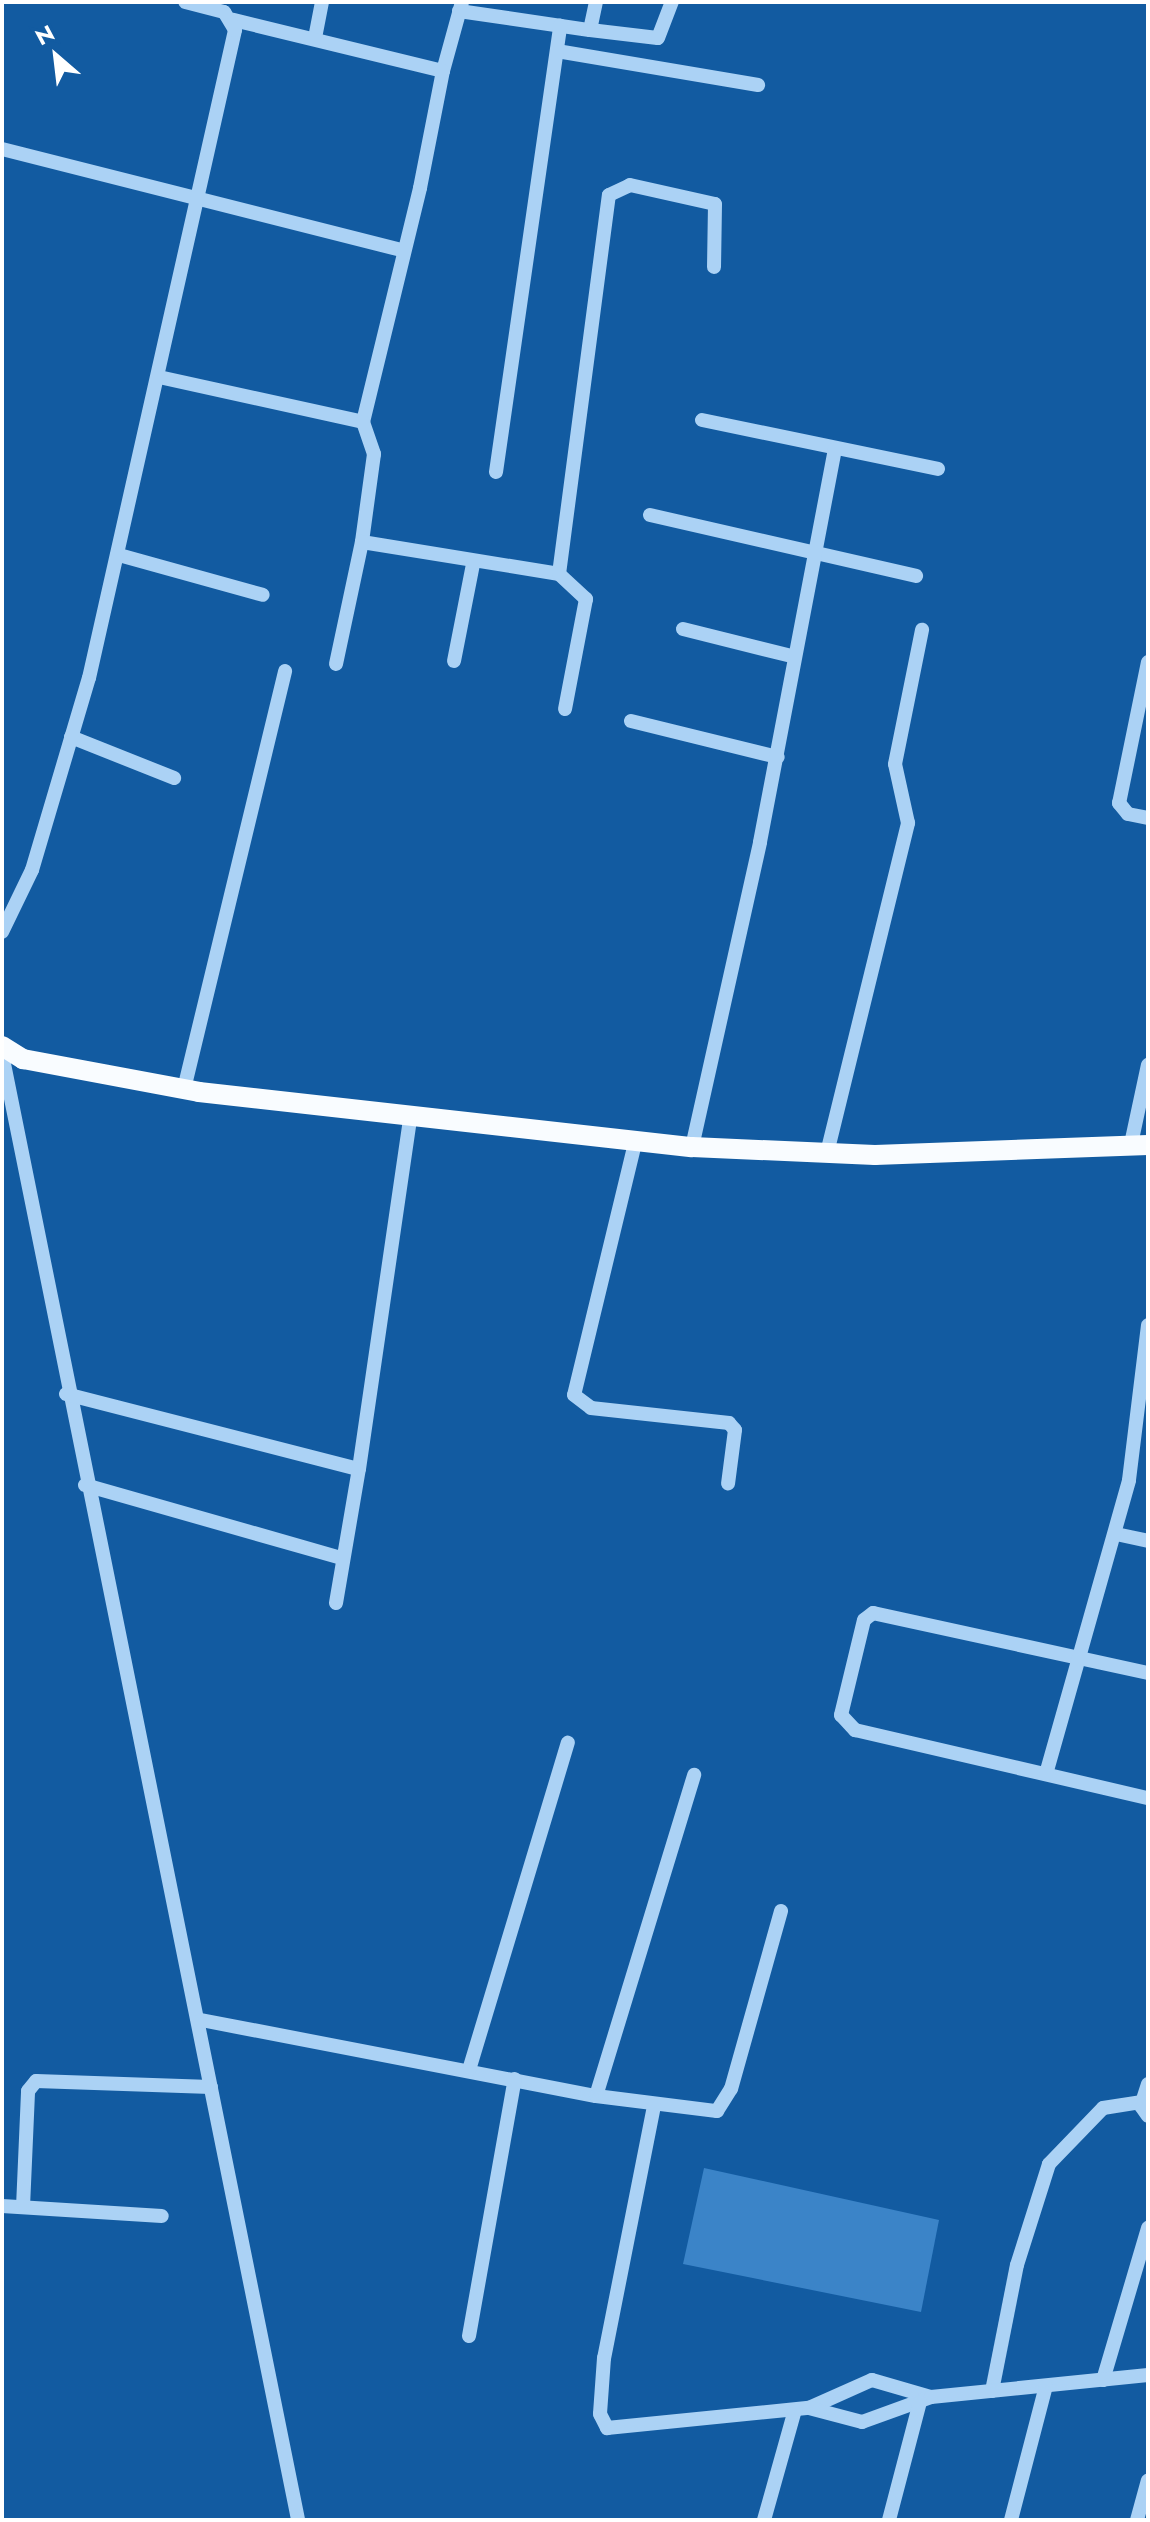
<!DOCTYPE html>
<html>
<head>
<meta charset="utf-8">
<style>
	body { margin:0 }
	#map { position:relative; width:1150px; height:2522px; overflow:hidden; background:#125ba1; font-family:Jost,sans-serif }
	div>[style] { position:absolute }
	.building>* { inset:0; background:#3b84c8 }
	.minor>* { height:14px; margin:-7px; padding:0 7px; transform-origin:7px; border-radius:7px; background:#abd2f5 }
	.major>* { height:20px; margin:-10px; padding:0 10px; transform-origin:10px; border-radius:10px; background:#f9fcff }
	span { translate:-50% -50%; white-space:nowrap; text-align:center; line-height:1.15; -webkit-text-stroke:7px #125ba1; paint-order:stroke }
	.frame { position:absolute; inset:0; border:4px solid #fff; pointer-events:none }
	.north { position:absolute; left:16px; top:16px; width:80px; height:80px; -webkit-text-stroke:6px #125ba1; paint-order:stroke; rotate:332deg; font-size:22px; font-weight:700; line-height:32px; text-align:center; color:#fff }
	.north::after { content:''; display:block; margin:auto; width:28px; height:36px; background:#fff; clip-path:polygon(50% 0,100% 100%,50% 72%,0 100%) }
</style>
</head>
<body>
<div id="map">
	<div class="building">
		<div style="clip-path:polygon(704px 2168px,939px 2220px,921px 2312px,683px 2264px)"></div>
	</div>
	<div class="minor">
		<div style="left:459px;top:11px;width:132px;rotate:8.3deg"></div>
		<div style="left:590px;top:30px;width:29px;rotate:-78deg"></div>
		<div style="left:590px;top:30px;width:68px;rotate:6.7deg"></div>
		<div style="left:658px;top:38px;width:39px;rotate:-69deg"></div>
		<div style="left:315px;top:38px;width:37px;rotate:-79deg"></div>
		<div style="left:557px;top:51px;width:204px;rotate:9.6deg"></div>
		<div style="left:443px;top:71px;width:72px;rotate:-74.6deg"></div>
		<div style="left:2px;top:149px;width:413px;rotate:14.2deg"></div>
		<div style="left:159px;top:377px;width:209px;rotate:12.4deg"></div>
		<div style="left:363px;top:422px;width:241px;rotate:-76.3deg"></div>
		<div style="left:420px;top:188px;width:119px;rotate:-78.9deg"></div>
		<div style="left:443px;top:71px;width:216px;rotate:-166.3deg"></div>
		<div style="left:702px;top:420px;width:241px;rotate:11.7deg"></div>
		<div style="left:363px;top:422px;width:34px;rotate:71deg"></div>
		<div style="left:374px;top:454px;width:89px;rotate:97.8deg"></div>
		<div style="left:362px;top:542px;width:200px;rotate:9.2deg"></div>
		<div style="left:559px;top:574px;width:382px;rotate:-82.5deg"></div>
		<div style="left:609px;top:195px;width:23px;rotate:-25deg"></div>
		<div style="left:630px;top:185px;width:87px;rotate:12.6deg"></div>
		<div style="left:715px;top:204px;width:63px;rotate:90.9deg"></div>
		<div style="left:496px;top:472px;width:451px;rotate:-81.8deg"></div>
		<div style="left:650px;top:515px;width:273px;rotate:12.9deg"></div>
		<div style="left:119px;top:555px;width:149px;rotate:15.5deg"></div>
		<div style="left:559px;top:574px;width:37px;rotate:43deg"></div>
		<div style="left:586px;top:599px;width:112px;rotate:100.8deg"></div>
		<div style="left:683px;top:629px;width:115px;rotate:14deg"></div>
		<div style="left:454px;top:661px;width:99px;rotate:-78.9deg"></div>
		<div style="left:1148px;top:662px;width:144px;rotate:101.6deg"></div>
		<div style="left:1119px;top:803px;width:14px;rotate:51deg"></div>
		<div style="left:1128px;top:814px;width:20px;rotate:11deg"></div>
		<div style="left:336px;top:664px;width:125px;rotate:-78deg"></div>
		<div style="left:631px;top:721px;width:151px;rotate:13.8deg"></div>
		<div style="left:71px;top:737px;width:111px;rotate:21.7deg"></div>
		<div style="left:2px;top:932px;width:69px;rotate:-64.2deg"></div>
		<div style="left:32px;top:870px;width:200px;rotate:-73.5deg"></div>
		<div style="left:89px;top:678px;width:664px;rotate:-77.3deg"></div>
		<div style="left:235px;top:30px;width:21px;rotate:-121deg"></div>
		<div style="left:224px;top:12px;width:40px;rotate:-165.6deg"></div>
		<div style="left:2px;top:1054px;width:1496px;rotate:78.58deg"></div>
		<div style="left:184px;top:1089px;width:430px;rotate:-76.4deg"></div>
		<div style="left:636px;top:1139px;width:263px;rotate:103.6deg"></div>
		<div style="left:574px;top:1395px;width:21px;rotate:37deg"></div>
		<div style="left:591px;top:1408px;width:139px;rotate:6.2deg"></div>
		<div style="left:729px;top:1423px;width:9px;rotate:49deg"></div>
		<div style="left:735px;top:1430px;width:54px;rotate:97.4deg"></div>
		<div style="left:1131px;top:1144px;width:81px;rotate:-77.9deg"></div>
		<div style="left:692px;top:1147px;width:312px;rotate:-77.4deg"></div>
		<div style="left:760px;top:842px;width:400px;rotate:-79.2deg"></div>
		<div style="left:827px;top:1153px;width:340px;rotate:-76.2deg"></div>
		<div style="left:908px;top:823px;width:60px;rotate:-102.4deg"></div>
		<div style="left:895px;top:764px;width:137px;rotate:-78.6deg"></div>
		<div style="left:66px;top:1394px;width:302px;rotate:14.4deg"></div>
		<div style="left:359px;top:1469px;width:354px;rotate:-81.7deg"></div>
		<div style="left:85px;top:1485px;width:266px;rotate:15.9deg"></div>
		<div style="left:1116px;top:1534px;width:33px;rotate:12deg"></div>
		<div style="left:336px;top:1603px;width:136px;rotate:-80.3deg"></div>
		<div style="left:1148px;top:1673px;width:281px;rotate:-167.7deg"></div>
		<div style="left:873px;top:1613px;width:11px;rotate:142deg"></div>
		<div style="left:864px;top:1620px;width:98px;rotate:103.6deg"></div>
		<div style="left:841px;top:1715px;width:21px;rotate:47deg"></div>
		<div style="left:855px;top:1730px;width:301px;rotate:13.1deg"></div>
		<div style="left:1046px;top:1774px;width:305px;rotate:-74.2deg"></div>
		<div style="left:1129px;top:1480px;width:156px;rotate:-83deg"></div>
		<div style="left:201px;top:2020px;width:402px;rotate:10.9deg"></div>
		<div style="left:596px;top:2096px;width:336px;rotate:-73deg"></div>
		<div style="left:469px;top:2070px;width:342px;rotate:-73.2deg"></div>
		<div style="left:1148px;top:2084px;width:23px;rotate:108deg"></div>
		<div style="left:1141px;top:2106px;width:12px;rotate:55deg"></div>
		<div style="left:596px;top:2096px;width:122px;rotate:7.1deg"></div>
		<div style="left:717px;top:2111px;width:26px;rotate:-58deg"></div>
		<div style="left:731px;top:2089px;width:185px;rotate:-74.3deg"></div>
		<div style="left:654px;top:2106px;width:257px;rotate:101.2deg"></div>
		<div style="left:604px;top:2358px;width:56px;rotate:94.1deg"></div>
		<div style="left:600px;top:2414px;width:16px;rotate:63deg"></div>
		<div style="left:607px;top:2428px;width:203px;rotate:-5.7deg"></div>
		<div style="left:809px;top:2408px;width:69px;rotate:-24deg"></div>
		<div style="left:872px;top:2380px;width:61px;rotate:16.1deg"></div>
		<div style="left:2px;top:2206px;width:160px;rotate:3.6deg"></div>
		<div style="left:23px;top:2207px;width:116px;rotate:-87.5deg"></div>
		<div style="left:28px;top:2091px;width:13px;rotate:-51deg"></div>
		<div style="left:36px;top:2081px;width:175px;rotate:2deg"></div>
		<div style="left:469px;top:2336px;width:261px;rotate:-79.9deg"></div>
		<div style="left:1103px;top:2380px;width:159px;rotate:-73.5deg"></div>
		<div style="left:992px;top:2391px;width:128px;rotate:-78.8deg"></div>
		<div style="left:1017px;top:2265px;width:106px;rotate:-72.4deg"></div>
		<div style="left:1049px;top:2164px;width:78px;rotate:-46deg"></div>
		<div style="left:1103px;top:2108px;width:38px;rotate:-9deg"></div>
		<div style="left:809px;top:2408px;width:55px;rotate:14.8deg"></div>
		<div style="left:862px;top:2422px;width:73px;rotate:-19.9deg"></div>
		<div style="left:931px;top:2397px;width:218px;rotate:-5.8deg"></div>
		<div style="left:764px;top:2520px;width:114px;rotate:-74.3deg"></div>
		<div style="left:889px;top:2520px;width:122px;rotate:-75.3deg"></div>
		<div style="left:1011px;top:2520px;width:138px;rotate:-75.4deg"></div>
		<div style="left:1137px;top:2520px;width:41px;rotate:-74.6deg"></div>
	</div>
	<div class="major">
		<div style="left:2px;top:1046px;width:25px;rotate:32deg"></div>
		<div style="left:23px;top:1059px;width:179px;rotate:10.6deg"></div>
		<div style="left:199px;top:1092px;width:496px;rotate:6.4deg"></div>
		<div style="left:692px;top:1147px;width:183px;rotate:2.5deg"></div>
		<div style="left:875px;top:1155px;width:273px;rotate:-2.1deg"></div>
	</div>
	<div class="frame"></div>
	<div class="north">N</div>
</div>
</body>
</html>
